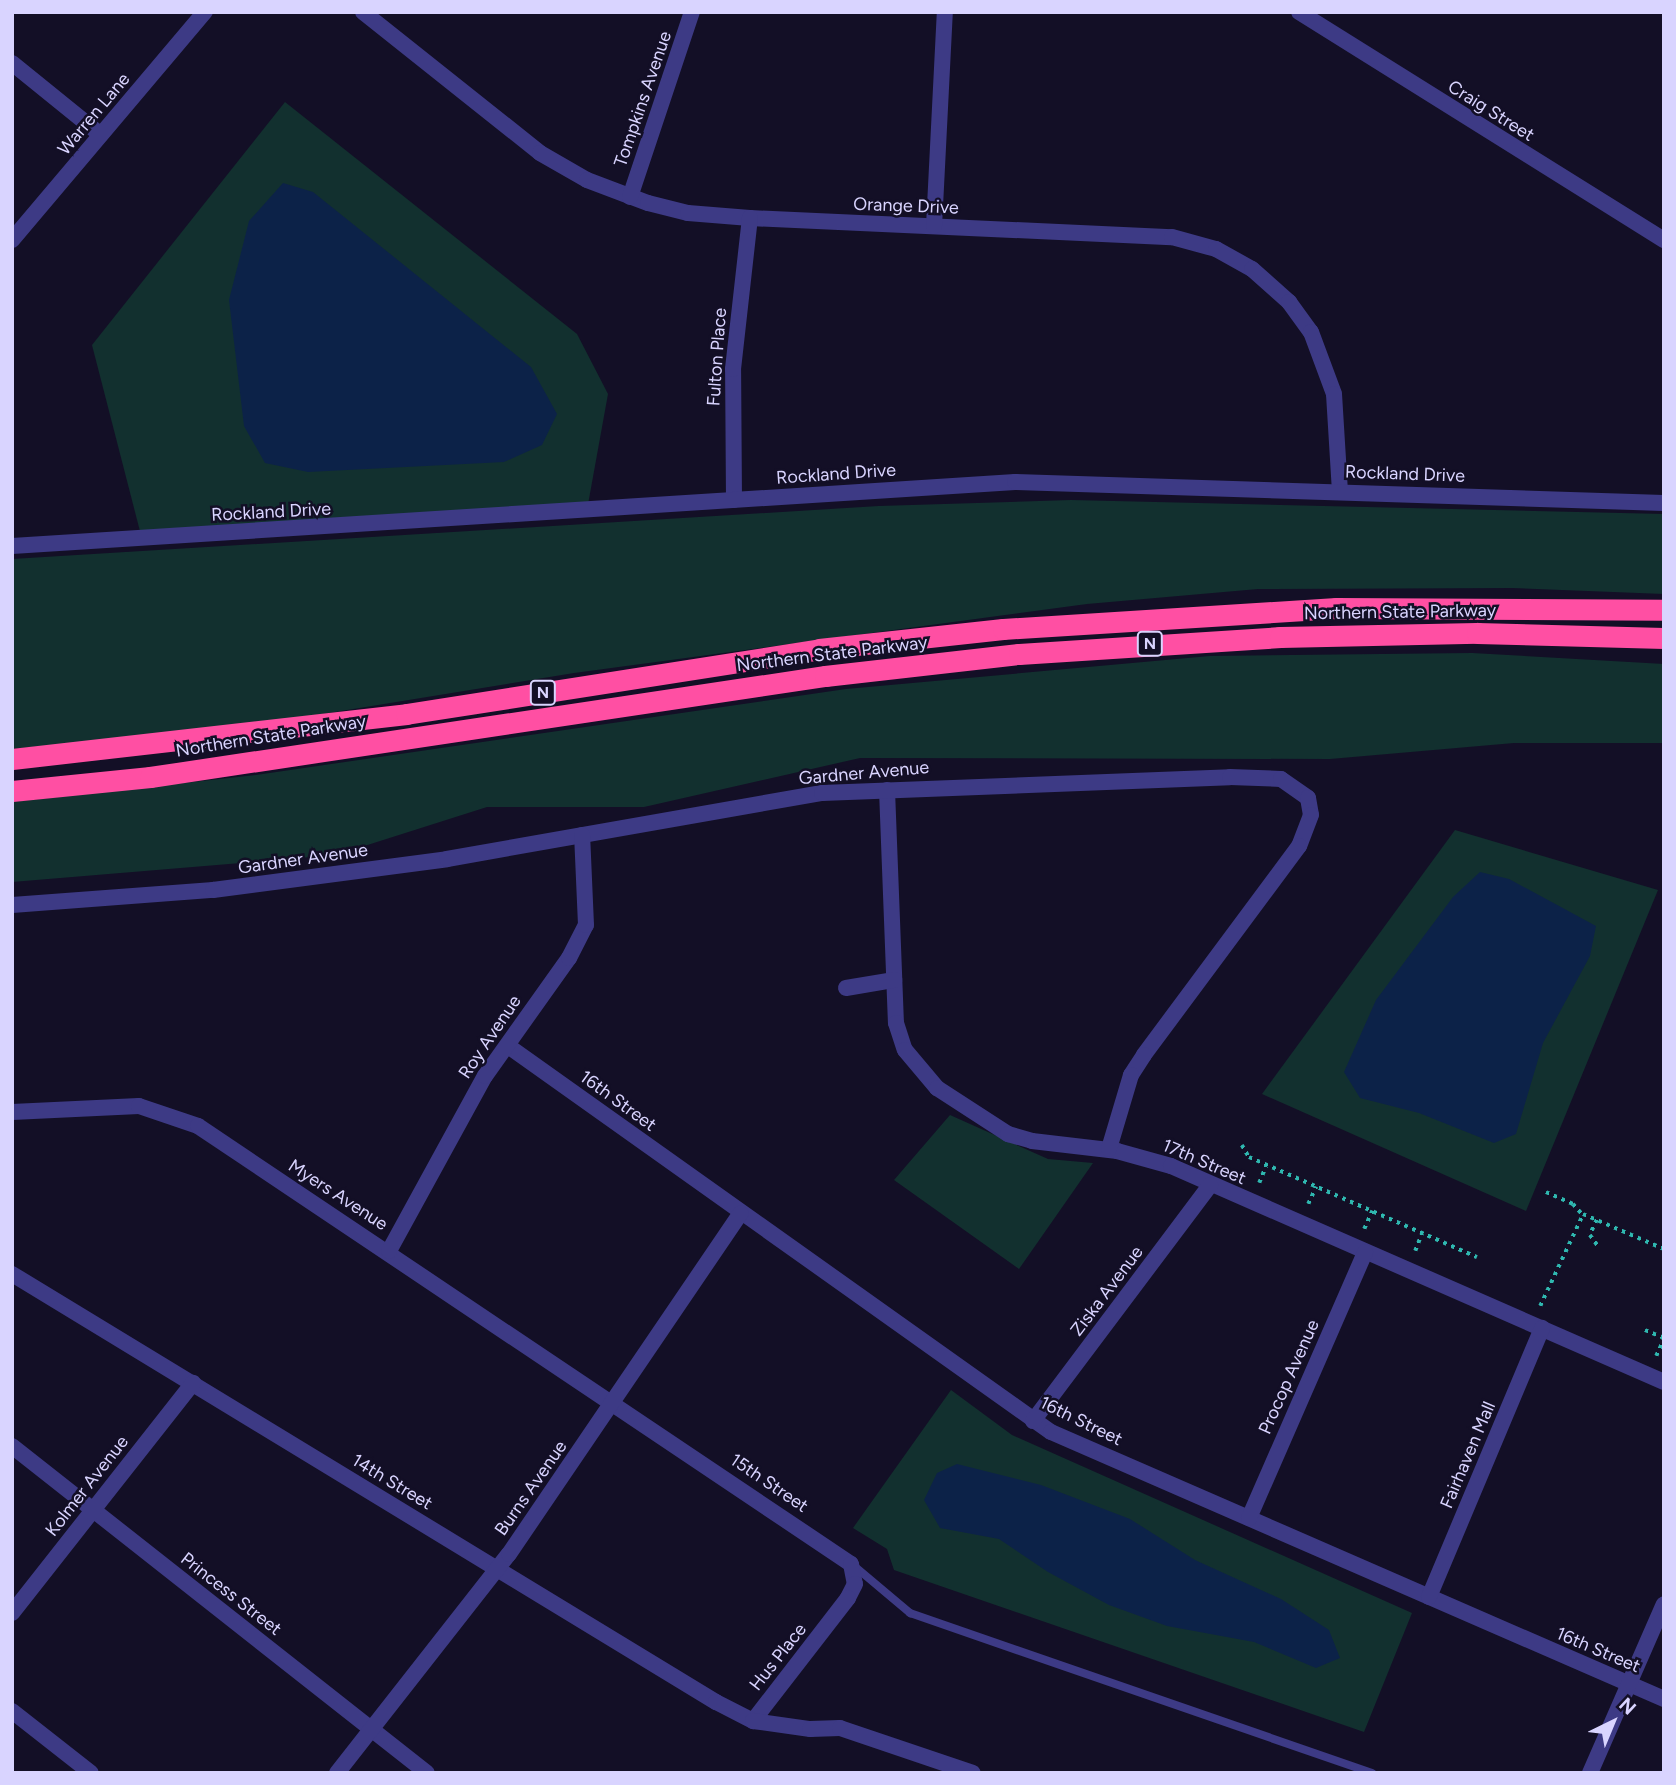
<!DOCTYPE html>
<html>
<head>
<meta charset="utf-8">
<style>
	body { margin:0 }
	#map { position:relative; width:1676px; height:1785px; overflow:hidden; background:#130f26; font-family:Figtree,sans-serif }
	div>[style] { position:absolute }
	.green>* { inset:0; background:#12302f }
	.water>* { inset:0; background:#0c2248 }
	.path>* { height:3.5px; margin-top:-1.75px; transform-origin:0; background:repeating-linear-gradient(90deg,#2fb8b0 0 3.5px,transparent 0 8.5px) }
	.service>* { height:8px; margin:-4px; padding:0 4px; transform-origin:4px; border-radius:4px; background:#3d3a85 }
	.minor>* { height:16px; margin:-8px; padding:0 8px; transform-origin:8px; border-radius:8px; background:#3d3a85 }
	.motorway>* { height:21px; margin:-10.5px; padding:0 10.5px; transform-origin:10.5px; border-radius:10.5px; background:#ff4fa3 }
	span { translate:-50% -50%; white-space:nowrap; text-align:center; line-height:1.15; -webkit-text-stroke:5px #130f26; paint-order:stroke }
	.shield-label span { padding:2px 5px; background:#130f26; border:2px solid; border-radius:5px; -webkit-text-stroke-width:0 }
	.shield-label { font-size:16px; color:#d9d4ff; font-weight:700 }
	.street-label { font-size:18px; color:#d9d4ff }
	.frame { position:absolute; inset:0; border:14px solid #d9d4ff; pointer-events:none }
	.north { position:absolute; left:1578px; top:1687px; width:70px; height:70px; -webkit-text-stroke:5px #130f26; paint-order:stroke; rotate:43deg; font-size:19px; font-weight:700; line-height:28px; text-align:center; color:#d9d4ff }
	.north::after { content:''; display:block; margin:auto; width:24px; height:32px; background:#d9d4ff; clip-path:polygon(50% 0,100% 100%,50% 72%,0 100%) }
</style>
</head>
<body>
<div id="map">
	<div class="green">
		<div style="clip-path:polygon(285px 102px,577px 334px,608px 394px,587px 510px,142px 539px,92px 345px)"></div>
		<div style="clip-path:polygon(1071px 500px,1664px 514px,1664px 594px,1512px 588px,1258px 589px,1087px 604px,574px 673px,255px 725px,12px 749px,12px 559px,879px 506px)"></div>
		<div style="clip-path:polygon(1472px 653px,1664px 664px,1664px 743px,1514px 743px,1330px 759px,860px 758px,644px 807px,487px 807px,336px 855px,12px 882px,12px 802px,256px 775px,846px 689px,1210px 656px)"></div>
		<div style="clip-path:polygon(1455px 830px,1658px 890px,1526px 1211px,1262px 1094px)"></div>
		<div style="clip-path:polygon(950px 1115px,1048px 1159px,1093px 1163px,1019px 1269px,894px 1180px)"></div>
		<div style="clip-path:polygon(951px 1390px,1012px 1435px,1412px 1613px,1364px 1732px,894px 1570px,887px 1549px,853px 1528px)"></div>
	</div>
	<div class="water">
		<div style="clip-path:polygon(283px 183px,313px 192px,531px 367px,557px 414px,542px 445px,504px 462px,308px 472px,265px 463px,244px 426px,229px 300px,249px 221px)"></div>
		<div style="clip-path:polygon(1480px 872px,1509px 879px,1596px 926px,1590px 956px,1543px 1043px,1516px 1134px,1494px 1143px,1419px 1113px,1360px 1098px,1344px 1072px,1376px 1000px,1453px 897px)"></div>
		<div style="clip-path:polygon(957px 1464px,1041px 1485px,1130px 1519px,1195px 1560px,1281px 1599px,1329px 1630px,1340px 1658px,1316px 1668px,1254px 1642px,1167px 1626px,1109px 1605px,1048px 1572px,999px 1539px,940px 1528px,924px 1500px,937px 1473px)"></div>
	</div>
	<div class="path">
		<div style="left:1242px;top:1145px;width:14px;rotate:60deg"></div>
		<div style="left:1249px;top:1157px;width:249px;rotate:23.7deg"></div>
		<div style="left:1259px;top:1183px;width:18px;rotate:-68deg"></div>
		<div style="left:1546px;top:1192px;width:30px;rotate:24deg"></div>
		<div style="left:1573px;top:1204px;width:13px;rotate:48deg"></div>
		<div style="left:1308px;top:1204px;width:19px;rotate:-65deg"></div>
		<div style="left:1597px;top:1220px;width:17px;rotate:115deg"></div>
		<div style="left:1590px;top:1235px;width:14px;rotate:54deg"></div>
		<div style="left:1364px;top:1229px;width:20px;rotate:-66deg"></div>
		<div style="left:1415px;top:1251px;width:19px;rotate:-69deg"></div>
		<div style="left:1540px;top:1306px;width:102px;rotate:-64.9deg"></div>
		<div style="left:1583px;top:1214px;width:88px;rotate:23.4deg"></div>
		<div style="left:1645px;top:1330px;width:21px;rotate:23deg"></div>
		<div style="left:1656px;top:1356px;width:19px;rotate:-65deg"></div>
	</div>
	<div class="service">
		<div style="left:853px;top:1565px;width:75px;rotate:40.1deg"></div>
		<div style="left:910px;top:1613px;width:489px;rotate:19.1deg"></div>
	</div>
	<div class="minor">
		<div style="left:363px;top:12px;width:226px;rotate:38.5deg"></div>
		<div style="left:540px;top:153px;width:54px;rotate:29.9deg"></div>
		<div style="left:587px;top:180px;width:65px;rotate:20.7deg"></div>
		<div style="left:648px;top:203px;width:41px;rotate:14deg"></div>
		<div style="left:688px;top:213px;width:62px;rotate:4.6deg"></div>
		<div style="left:750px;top:218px;width:422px;rotate:2.6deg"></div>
		<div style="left:1172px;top:237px;width:46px;rotate:15.3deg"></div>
		<div style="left:1216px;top:249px;width:41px;rotate:29.1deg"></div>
		<div style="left:1252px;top:269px;width:50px;rotate:41.7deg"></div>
		<div style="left:1289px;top:302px;width:37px;rotate:54deg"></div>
		<div style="left:1311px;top:332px;width:66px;rotate:69.6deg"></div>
		<div style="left:1334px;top:394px;width:97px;rotate:86.5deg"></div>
		<div style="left:1299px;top:12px;width:430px;rotate:32deg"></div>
		<div style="left:12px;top:63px;width:114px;rotate:39deg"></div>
		<div style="left:630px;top:197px;width:195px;rotate:-71.5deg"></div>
		<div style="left:934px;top:226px;width:214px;rotate:-87.1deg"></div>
		<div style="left:12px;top:240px;width:299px;rotate:-49.8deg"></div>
		<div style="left:734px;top:500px;width:131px;rotate:-90.4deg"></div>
		<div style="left:733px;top:369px;width:152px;rotate:-83.6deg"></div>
		<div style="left:12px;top:546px;width:1005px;rotate:-3.65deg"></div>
		<div style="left:1015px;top:482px;width:649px;rotate:1.85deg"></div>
		<div style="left:887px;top:790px;width:233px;rotate:87.8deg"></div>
		<div style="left:896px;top:1023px;width:28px;rotate:72deg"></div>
		<div style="left:905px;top:1050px;width:50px;rotate:49.9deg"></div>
		<div style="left:937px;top:1088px;width:85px;rotate:32.9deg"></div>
		<div style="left:1008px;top:1134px;width:25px;rotate:16deg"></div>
		<div style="left:1032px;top:1141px;width:86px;rotate:6.7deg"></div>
		<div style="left:1117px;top:1151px;width:56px;rotate:15.5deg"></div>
		<div style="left:1171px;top:1166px;width:538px;rotate:23.66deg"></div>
		<div style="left:12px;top:905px;width:202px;rotate:-4.3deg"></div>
		<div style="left:213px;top:890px;width:236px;rotate:-7.5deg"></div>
		<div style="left:447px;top:859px;width:381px;rotate:-10deg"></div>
		<div style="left:822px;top:793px;width:408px;rotate:-2.2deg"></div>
		<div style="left:1230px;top:777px;width:51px;rotate:2.2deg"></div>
		<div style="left:1281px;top:779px;width:33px;rotate:35deg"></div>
		<div style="left:1308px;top:798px;width:17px;rotate:80deg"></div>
		<div style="left:1311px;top:815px;width:33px;rotate:111deg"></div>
		<div style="left:1299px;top:846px;width:260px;rotate:126.6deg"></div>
		<div style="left:1144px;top:1055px;width:24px;rotate:123deg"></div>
		<div style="left:1131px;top:1075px;width:77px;rotate:106.6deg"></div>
		<div style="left:846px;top:988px;width:49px;rotate:-9.5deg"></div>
		<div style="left:508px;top:1046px;width:666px;rotate:35.41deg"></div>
		<div style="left:1051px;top:1432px;width:669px;rotate:23.54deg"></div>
		<div style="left:12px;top:1112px;width:127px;rotate:-2.7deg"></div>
		<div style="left:139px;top:1106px;width:62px;rotate:18.7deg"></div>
		<div style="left:198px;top:1126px;width:786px;rotate:33.85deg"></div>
		<div style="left:851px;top:1564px;width:20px;rotate:79deg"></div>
		<div style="left:855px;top:1584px;width:16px;rotate:117deg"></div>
		<div style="left:848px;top:1598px;width:155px;rotate:127.7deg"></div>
		<div style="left:389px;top:1251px;width:200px;rotate:-61.3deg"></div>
		<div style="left:485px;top:1076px;width:145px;rotate:-54.6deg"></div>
		<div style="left:569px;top:958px;width:37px;rotate:-63deg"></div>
		<div style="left:586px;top:925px;width:90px;rotate:-92.5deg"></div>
		<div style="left:12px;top:1274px;width:824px;rotate:31.3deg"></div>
		<div style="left:716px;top:1702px;width:42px;rotate:27.2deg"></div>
		<div style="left:753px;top:1721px;width:58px;rotate:8deg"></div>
		<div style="left:810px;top:1729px;width:30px;rotate:-2deg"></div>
		<div style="left:840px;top:1728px;width:140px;rotate:18.7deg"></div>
		<div style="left:1033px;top:1421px;width:295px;rotate:-53.1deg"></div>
		<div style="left:12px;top:1446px;width:528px;rotate:38.24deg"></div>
		<div style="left:1249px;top:1518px;width:290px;rotate:-66.4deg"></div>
		<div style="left:1429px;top:1597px;width:292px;rotate:-67.2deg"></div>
		<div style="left:12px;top:1613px;width:293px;rotate:-51.8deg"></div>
		<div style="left:12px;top:1711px;width:100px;rotate:38.1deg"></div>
		<div style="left:337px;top:1773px;width:278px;rotate:-51.9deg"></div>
		<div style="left:509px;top:1554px;width:412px;rotate:-55.8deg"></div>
		<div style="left:1590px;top:1773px;width:184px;rotate:-66.4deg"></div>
	</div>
	<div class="motorway">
		<div style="left:12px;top:759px;width:397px;rotate:-6.5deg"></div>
		<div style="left:406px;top:714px;width:418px;rotate:-8.9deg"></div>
		<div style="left:819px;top:649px;width:185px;rotate:-6.2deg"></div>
		<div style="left:1003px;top:629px;width:334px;rotate:-3.6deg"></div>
		<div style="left:1336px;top:608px;width:328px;rotate:0.3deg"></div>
		<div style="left:12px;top:791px;width:139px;rotate:-5.8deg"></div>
		<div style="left:150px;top:777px;width:683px;rotate:-8.51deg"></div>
		<div style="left:825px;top:676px;width:195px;rotate:-6.5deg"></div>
		<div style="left:1019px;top:654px;width:262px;rotate:-3.7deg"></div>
		<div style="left:1280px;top:637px;width:197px;rotate:-1.2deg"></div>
		<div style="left:1477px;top:633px;width:187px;rotate:1.5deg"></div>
	</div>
	<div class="shield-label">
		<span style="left:1150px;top:644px">N</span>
		<span style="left:543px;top:693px">N</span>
	</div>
	<div class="street-label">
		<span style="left:643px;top:99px;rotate:-71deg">Tompkins Avenue</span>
		<span style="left:1491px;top:111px;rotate:32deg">Craig Street</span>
		<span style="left:94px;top:114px;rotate:-50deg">Warren Lane</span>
		<span style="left:906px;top:206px;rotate:2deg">Orange Drive</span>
		<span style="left:717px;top:357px;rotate:-86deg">Fulton Place</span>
		<span style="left:836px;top:474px;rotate:-4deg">Rockland Drive</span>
		<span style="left:1405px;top:474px;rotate:2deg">Rockland Drive</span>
		<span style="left:271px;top:512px;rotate:-3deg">Rockland Drive</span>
		<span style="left:1400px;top:612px;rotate:-1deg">Northern State Parkway</span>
		<span style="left:832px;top:654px;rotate:-7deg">Northern State Parkway</span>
		<span style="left:271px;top:736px;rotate:-9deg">Northern State Parkway</span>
		<span style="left:864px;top:773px;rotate:-5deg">Gardner Avenue</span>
		<span style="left:303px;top:859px;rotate:-8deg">Gardner Avenue</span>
		<span style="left:490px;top:1037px;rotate:-56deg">Roy Avenue</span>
		<span style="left:618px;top:1101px;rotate:36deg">16th Street</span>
		<span style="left:1204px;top:1162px;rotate:23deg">17th Street</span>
		<span style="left:338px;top:1195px;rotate:33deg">Myers Avenue</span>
		<span style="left:1107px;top:1291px;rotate:-53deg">Ziska Avenue</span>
		<span style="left:1289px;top:1377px;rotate:-66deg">Procop Avenue</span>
		<span style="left:1081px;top:1421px;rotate:26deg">16th Street</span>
		<span style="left:1468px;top:1455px;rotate:-67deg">Fairhaven Mall</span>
		<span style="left:392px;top:1482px;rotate:31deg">14th Street</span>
		<span style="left:769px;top:1483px;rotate:34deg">15th Street</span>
		<span style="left:87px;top:1486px;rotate:-52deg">Kolmer Avenue</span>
		<span style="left:531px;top:1488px;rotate:-55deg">Burns Avenue</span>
		<span style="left:231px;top:1594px;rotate:38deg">Princess Street</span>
		<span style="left:1598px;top:1650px;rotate:23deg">16th Street</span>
		<span style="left:778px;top:1657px;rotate:-52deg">Hus Place</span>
	</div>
	<div class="frame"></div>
	<div class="north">N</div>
</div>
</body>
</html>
